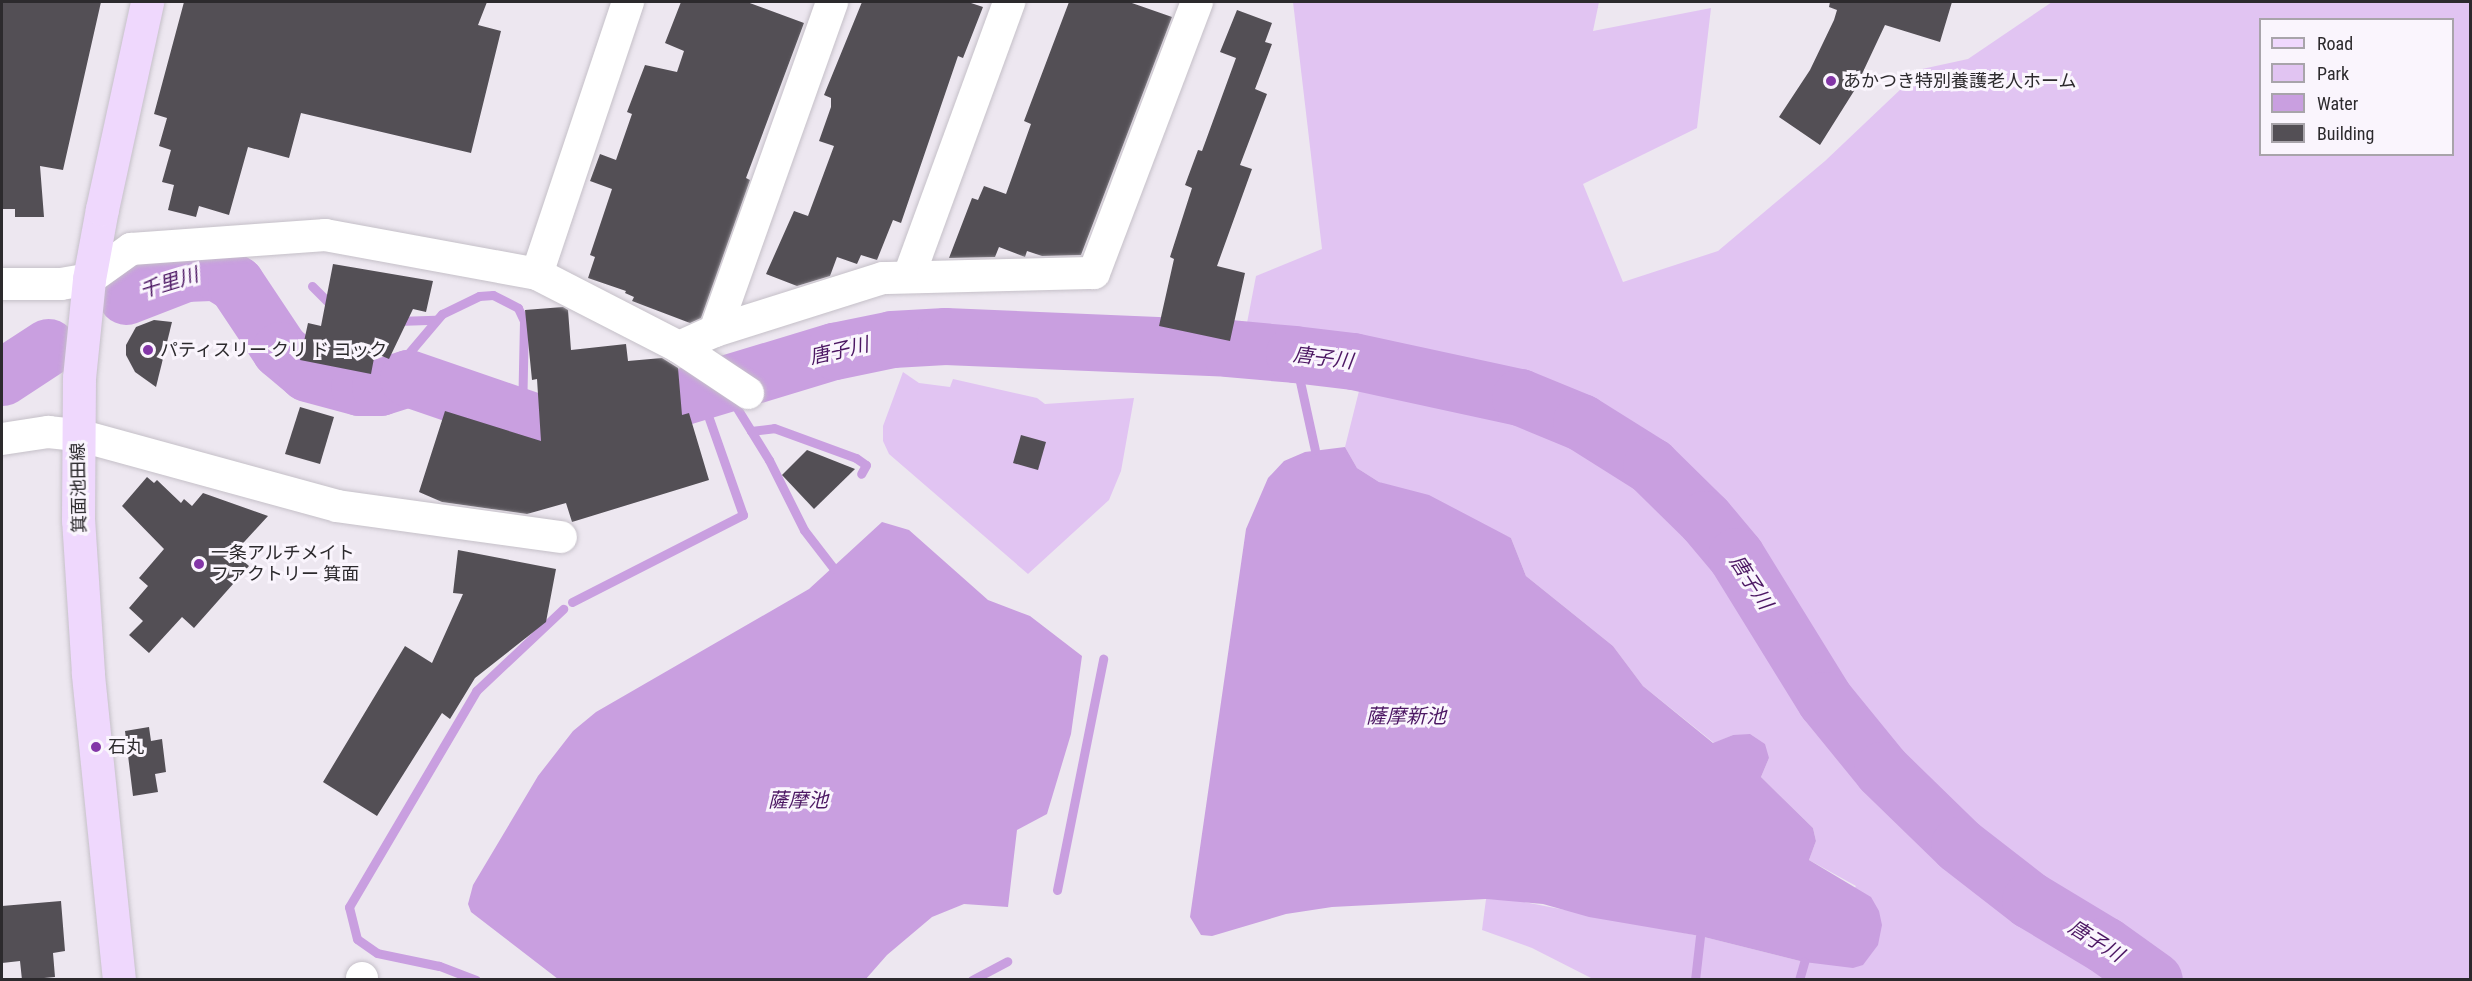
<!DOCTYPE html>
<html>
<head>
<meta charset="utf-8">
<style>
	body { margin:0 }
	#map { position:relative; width:2472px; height:981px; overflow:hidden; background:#ede7f0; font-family:"Roboto Condensed","Noto Sans JP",sans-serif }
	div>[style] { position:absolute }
	.green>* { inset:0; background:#e1c4f2 }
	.water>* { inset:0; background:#c99fe0 }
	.stream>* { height:9px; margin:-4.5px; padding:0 4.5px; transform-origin:4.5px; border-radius:4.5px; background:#c99fe0 }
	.river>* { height:57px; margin:-28.5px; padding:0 28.5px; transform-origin:28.5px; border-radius:28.5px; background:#c99fe0 }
	.building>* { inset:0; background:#534f55 }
	.roads { filter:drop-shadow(0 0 2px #c5c0c8) drop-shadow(0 0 2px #c5c0c8) }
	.street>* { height:32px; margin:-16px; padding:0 16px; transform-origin:16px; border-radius:16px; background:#fff }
	.primary>* { height:33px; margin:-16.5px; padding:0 16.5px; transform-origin:16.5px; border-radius:16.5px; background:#efd8fd }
	.dots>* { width:16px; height:16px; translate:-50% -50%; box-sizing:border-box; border:3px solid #faf5fd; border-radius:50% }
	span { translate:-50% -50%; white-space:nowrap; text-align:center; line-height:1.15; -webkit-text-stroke:6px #faf5fd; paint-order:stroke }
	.poi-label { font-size:18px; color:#2c2a2d }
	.left { translate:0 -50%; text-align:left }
	.street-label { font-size:18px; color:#2c2a2d }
	.water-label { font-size:20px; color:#4c1763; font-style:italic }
	.frame { position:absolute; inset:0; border:3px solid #2c2a2d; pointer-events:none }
	.legend { position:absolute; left:2259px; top:18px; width:195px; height:138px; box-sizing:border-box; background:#faf5fd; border:2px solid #a8a4aa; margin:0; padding:8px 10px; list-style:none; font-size:18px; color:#2c2a2d }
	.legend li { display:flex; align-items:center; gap:12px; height:30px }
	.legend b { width:30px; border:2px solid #a8a4aa }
</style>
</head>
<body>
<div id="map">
	<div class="green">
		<div style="clip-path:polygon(evenodd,1293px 2px,1599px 2px,1593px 31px,1711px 8px,1697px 128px,1583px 184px,1623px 282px,1718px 251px,1825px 161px,1922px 69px,1968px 59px,2052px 2px,2470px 2px,2470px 979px,1595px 980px,1532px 948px,1482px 930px,1486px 899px,1514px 900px,1700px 936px,1804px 962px,1856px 886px,1809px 860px,1816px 841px,1813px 828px,1761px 777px,1769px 758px,1733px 735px,1714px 743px,1643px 686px,1613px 646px,1526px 576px,1511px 538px,1379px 482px,1357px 468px,1345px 447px,1360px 387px,1256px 365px,1247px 323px,1256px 276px,1322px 249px,1293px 2px,2260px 20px,2452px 20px,2452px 154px,2260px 154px,2260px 20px)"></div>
		<div style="clip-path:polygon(903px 372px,919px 383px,950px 387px,953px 379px,1037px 398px,1045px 404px,1134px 398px,1121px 471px,1109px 500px,1028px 574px,889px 454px,883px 441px,883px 426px)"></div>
	</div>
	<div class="water">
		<div style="clip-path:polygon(1345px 447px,1357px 468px,1379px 482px,1429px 495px,1511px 538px,1526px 576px,1613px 646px,1643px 686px,1713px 743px,1733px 735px,1750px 734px,1765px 744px,1769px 758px,1761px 777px,1813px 828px,1816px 841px,1809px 860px,1871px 897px,1879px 911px,1882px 925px,1878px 945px,1863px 965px,1853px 968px,1804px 962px,1700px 936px,1589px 917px,1543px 904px,1486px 899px,1332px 907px,1286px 914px,1212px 936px,1201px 935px,1190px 917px,1246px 529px,1268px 478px,1284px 461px,1305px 452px)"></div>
		<div style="clip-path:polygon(882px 522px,909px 530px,988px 600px,1030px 616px,1082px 656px,1071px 734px,1047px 814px,1017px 830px,1008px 907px,964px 904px,932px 917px,887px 955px,865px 980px,558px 979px,471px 912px,468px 904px,473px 885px,538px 776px,573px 731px,596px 712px,809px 589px)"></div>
	</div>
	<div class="stream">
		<div style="left:312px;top:286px;width:30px;rotate:45deg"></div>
		<div style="left:398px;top:321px;width:37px;rotate:-2deg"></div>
		<div style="left:1294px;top:354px;width:98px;rotate:77.7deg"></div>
		<div style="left:380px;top:387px;width:96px;rotate:-49.7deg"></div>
		<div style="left:442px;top:314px;width:41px;rotate:-25.9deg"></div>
		<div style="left:479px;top:296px;width:14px;rotate:-4deg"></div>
		<div style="left:493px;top:295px;width:28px;rotate:27deg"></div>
		<div style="left:518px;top:308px;width:14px;rotate:65deg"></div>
		<div style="left:524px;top:321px;width:95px;rotate:91.2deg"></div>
		<div style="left:727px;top:392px;width:80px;rotate:58.3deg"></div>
		<div style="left:769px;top:460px;width:78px;rotate:63.4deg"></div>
		<div style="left:804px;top:530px;width:49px;rotate:52.4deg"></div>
		<div style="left:751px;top:431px;width:23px;rotate:-7deg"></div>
		<div style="left:774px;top:428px;width:87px;rotate:20.1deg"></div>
		<div style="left:856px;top:458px;width:12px;rotate:35deg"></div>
		<div style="left:866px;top:465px;width:10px;rotate:119deg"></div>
		<div style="left:572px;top:602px;width:192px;rotate:-27deg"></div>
		<div style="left:743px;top:515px;width:129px;rotate:-109.4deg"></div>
		<div style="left:1057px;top:890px;width:236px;rotate:-78.7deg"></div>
		<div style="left:476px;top:980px;width:40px;rotate:-159deg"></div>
		<div style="left:439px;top:966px;width:63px;rotate:-168.2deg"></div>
		<div style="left:377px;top:953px;width:24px;rotate:-145deg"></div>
		<div style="left:357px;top:939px;width:33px;rotate:-104deg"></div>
		<div style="left:349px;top:907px;width:251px;rotate:-59.5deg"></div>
		<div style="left:476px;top:691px;width:120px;rotate:-43.3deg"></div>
		<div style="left:972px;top:980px;width:40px;rotate:-28deg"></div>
		<div style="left:1695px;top:980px;width:44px;rotate:-83.5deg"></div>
		<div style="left:1799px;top:980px;width:19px;rotate:-74deg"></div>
	</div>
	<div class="river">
		<div style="left:126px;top:296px;width:63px;rotate:-21.3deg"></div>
		<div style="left:185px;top:273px;width:32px;rotate:-2deg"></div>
		<div style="left:217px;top:272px;width:22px;rotate:32deg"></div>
		<div style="left:236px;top:284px;width:79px;rotate:56.3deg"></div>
		<div style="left:280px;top:350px;width:35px;rotate:40deg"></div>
		<div style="left:307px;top:373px;width:54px;rotate:15.1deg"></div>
		<div style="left:359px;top:387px;width:21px"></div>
		<div style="left:380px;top:387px;width:29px;rotate:-18deg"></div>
		<div style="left:408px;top:378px;width:166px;rotate:19deg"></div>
		<div style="left:565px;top:432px;width:281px;rotate:-16.8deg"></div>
		<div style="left:834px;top:351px;width:59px;rotate:-11.7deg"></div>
		<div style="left:892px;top:339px;width:53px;rotate:-3.2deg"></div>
		<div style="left:945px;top:336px;width:283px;rotate:2.4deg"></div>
		<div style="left:1228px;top:348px;width:66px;rotate:5.2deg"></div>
		<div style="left:1294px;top:354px;width:59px;rotate:6.8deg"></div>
		<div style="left:1353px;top:361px;width:171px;rotate:12.2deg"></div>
		<div style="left:1520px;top:397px;width:66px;rotate:22.3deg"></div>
		<div style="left:1581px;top:422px;width:83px;rotate:32.2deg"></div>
		<div style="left:1651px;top:466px;width:76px;rotate:44.5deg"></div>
		<div style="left:1705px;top:519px;width:48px;rotate:50deg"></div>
		<div style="left:1736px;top:556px;width:169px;rotate:58.3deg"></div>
		<div style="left:1825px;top:700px;width:90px;rotate:50.8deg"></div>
		<div style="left:1882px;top:770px;width:107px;rotate:44.2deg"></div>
		<div style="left:1959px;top:845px;width:90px;rotate:37.8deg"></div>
		<div style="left:2030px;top:900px;width:87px;rotate:31deg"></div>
		<div style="left:2105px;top:945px;width:60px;rotate:35.5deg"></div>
		<div style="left:2px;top:377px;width:55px;rotate:-33.1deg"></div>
	</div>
	<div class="building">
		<div style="clip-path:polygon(2px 2px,101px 2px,63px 170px,40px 166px,44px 217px,15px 217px,15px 209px,2px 209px)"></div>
		<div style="clip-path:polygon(184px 2px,487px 2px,478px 25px,501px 31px,471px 153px,301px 113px,289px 158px,248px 147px,229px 215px,199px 206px,196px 217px,168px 210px,174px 185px,162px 182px,171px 150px,159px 146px,167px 118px,154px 114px)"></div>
		<div style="clip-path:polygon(681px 2px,747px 2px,804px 23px,746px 178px,750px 180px,701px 318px,690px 323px,632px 301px,634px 297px,625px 293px,626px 291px,588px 278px,595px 257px,590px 255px,612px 189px,590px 181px,600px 154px,616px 160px,632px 114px,627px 112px,645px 65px,677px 72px,684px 51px,665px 43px)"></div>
		<div style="clip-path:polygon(862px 2px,968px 2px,983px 7px,963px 58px,958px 56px,901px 223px,893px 220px,877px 260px,861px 255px,857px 264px,837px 257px,830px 276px,797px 286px,766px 274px,794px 211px,808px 216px,834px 146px,819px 141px,831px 107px,831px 98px,824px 95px)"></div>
		<div style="clip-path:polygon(1069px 2px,1129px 2px,1172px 17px,1081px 255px,1042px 256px,1027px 251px,1025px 257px,999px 247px,995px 257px,949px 258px,972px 198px,978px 200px,984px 186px,1006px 194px,1031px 124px,1024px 121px)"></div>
		<div style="clip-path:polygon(1830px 2px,1952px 2px,1940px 42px,1885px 25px,1854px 91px,1820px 145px,1779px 117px,1810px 70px,1834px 20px,1837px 10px,1829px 7px)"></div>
		<div style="clip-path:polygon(1237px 10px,1272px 23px,1265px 42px,1272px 44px,1255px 89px,1267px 94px,1240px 165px,1252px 169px,1217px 266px,1245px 273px,1230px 341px,1159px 326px,1174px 259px,1170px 257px,1192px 188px,1185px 185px,1198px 150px,1202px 151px,1236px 58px,1220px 52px)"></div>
		<div style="clip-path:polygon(333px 264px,433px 281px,426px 312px,413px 309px,389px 359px,375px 353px,371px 374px,300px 360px,308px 323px,321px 326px)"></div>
		<div style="clip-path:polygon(563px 307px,568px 310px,571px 350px,626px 344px,628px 361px,662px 358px,678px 368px,682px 415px,689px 413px,709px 480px,572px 522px,566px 503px,527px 514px,442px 502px,419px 492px,445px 411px,541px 441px,537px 379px,532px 380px,525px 310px)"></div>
		<div style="clip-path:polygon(154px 320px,172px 322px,156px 387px,135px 372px,126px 355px,126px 345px,136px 327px)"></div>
		<div style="clip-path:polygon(300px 407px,334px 417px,320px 464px,285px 454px)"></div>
		<div style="clip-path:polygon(1021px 435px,1046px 442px,1038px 470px,1013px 463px)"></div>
		<div style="clip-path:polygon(807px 450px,855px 469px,814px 509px,782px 475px)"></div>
		<div style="clip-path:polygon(147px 477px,154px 483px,157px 480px,181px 503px,184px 499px,192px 506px,203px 493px,268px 516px,234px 553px,249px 566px,194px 628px,182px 617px,149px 653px,129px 635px,143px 621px,129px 608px,148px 586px,139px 578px,164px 549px,122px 506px)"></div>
		<div style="clip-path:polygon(458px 550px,556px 569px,546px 622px,475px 678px,450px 719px,442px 713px,377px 816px,323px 782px,405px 646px,432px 663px,463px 594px,453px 593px)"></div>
		<div style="clip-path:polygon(149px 727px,151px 741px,162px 739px,166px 772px,155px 774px,158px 792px,133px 796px,125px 731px)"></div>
		<div style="clip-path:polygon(61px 901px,65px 951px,53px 953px,55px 977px,22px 980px,20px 961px,2px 963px,2px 906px)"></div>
	</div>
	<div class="roads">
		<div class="street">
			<div style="left:537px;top:274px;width:287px;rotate:-71.5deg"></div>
			<div style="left:909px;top:276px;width:292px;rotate:-69.9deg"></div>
			<div style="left:2px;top:284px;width:59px"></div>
			<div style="left:61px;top:284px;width:28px;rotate:-10deg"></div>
			<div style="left:89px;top:279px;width:52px;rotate:-35.5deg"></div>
			<div style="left:131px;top:249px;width:195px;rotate:-4.1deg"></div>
			<div style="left:325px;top:235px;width:216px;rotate:10.4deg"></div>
			<div style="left:537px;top:274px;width:160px;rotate:27.2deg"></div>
			<div style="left:679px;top:347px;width:39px;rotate:-24deg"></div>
			<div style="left:715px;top:331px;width:176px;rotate:-17.5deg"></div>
			<div style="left:883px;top:278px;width:211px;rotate:-1.4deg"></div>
			<div style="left:1094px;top:273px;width:290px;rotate:-69.2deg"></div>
			<div style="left:715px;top:331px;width:349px;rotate:-70.4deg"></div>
			<div style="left:679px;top:347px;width:83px;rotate:33.7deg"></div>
			<div style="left:2px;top:439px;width:47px;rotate:-8.7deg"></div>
			<div style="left:48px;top:432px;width:30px;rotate:6deg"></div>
			<div style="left:78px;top:435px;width:269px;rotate:15.3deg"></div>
			<div style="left:337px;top:506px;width:226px;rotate:7.9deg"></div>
			<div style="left:362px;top:978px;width:2px;rotate:90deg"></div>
		</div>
		<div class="primary">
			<div style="left:119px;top:980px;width:309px;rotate:-95.8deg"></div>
			<div style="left:88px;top:673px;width:153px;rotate:-93.7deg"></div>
			<div style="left:78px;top:520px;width:142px;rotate:-89.6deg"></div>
			<div style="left:79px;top:378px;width:100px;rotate:-84.2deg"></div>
			<div style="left:89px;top:279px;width:71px;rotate:-79.5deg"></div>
			<div style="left:102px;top:209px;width:212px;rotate:-77.7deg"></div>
		</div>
	</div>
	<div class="dots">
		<div style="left:1831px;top:81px;background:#8336a7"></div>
		<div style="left:148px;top:350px;background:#8336a7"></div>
		<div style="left:199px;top:564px;background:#8336a7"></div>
		<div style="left:96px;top:747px;background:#8336a7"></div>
	</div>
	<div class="poi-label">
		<span class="left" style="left:1843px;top:81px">あかつき特別養護老人ホーム</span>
		<span class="left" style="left:160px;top:350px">パティスリー クリ ド コック</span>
		<span class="left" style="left:211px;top:564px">一条アルチメイト<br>ファクトリー 箕面</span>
		<span class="left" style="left:108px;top:747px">石丸</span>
	</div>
	<div class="street-label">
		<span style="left:79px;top:488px;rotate:-91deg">箕面池田線</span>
	</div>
	<div class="water-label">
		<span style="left:169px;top:283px;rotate:-17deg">千里川</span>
		<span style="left:839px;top:351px;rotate:-13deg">唐子川</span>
		<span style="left:1323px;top:358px;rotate:7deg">唐子川</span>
		<span style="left:1751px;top:582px;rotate:57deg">唐子川</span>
		<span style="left:1406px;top:716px">薩摩新池</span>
		<span style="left:798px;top:800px">薩摩池</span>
		<span style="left:2096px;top:941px;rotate:32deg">唐子川</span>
	</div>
	<div class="frame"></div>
	<ul class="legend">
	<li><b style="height:8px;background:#efd8fd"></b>Road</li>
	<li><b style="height:16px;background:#e1c4f2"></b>Park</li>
	<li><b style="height:16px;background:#c99fe0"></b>Water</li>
	<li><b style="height:16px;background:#534f55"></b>Building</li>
	</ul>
</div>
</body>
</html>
